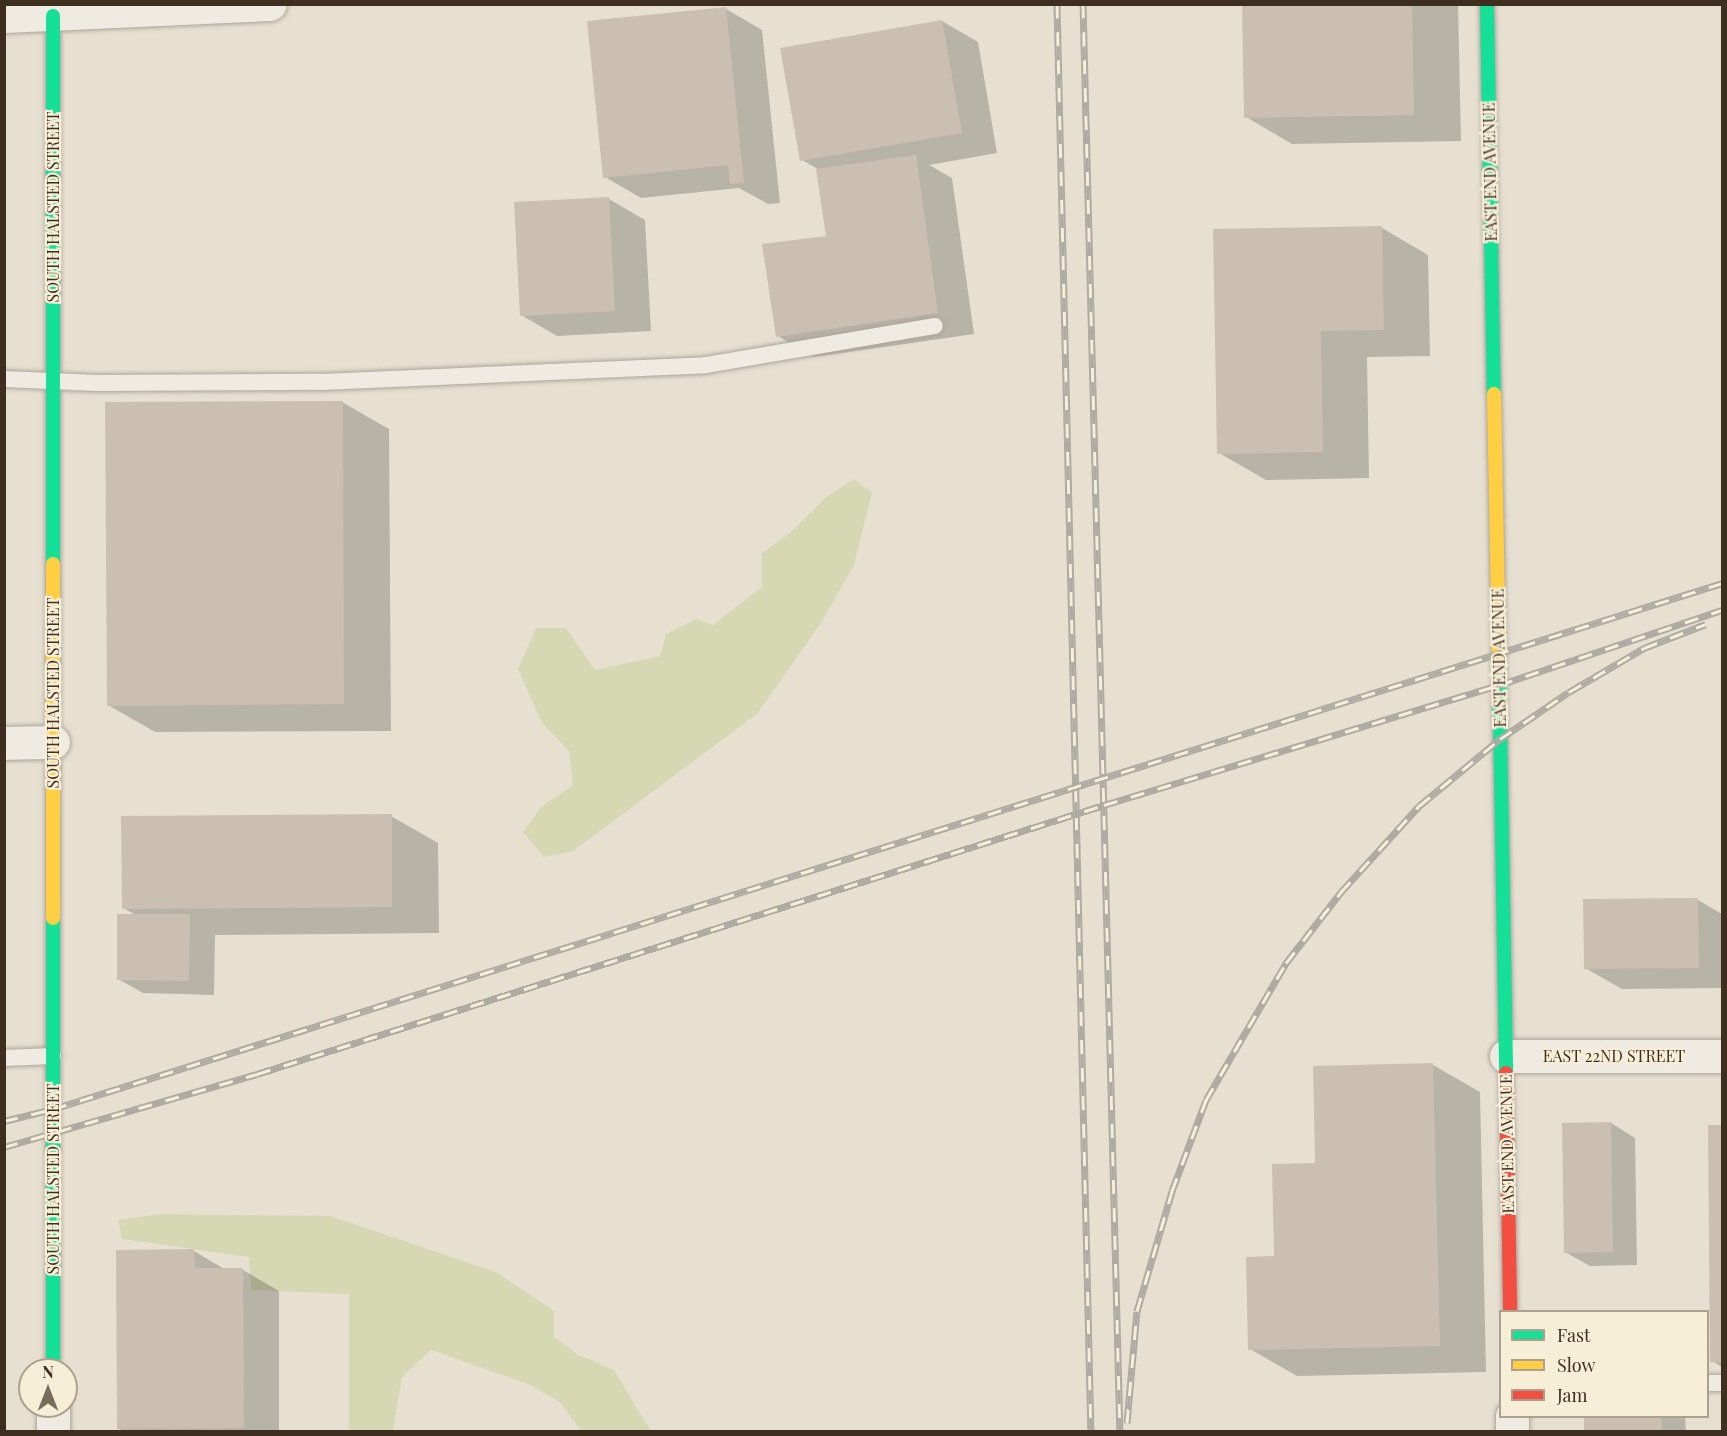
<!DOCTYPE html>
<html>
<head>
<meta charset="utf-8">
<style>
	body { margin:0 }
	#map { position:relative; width:1727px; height:1436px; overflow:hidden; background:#e7e0d1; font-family:"Playfair Display",serif }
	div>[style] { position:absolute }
	.green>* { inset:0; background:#d6d7b3 }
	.shadow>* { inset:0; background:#0003 }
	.building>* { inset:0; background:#cbbfb2 }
	.roads { filter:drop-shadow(0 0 2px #ada599) drop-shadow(0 0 2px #ada599) }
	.lane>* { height:16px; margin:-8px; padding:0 8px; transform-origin:8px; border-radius:8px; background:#efebe3 }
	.street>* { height:33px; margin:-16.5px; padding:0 16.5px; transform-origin:16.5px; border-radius:16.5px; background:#efebe3 }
	.fast>* { height:14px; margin:-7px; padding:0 7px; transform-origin:7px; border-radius:7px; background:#16e098 }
	.slow>* { height:14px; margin:-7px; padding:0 7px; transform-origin:7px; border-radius:7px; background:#ffcf43 }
	.jam>* { height:14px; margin:-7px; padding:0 7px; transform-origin:7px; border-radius:7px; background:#f24e42 }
	.rail>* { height:7px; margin-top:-3.5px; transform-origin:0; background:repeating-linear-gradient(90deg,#f7eed8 0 14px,#afaaa2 0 28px); box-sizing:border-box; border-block:2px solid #afaaa2 }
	span { translate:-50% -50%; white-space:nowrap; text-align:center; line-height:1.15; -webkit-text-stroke:4.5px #f7eed8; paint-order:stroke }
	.street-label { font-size:16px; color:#3d2e20 }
	.frame { position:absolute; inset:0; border:6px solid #3d2e20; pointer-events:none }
	.legend { position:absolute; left:1499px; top:1310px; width:210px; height:108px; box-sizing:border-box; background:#f7eed8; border:2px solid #ada18e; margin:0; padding:8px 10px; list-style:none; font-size:18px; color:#3d2e20 }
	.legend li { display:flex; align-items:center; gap:12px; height:30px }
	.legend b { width:30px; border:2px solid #ada18e }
	.north { position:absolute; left:18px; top:1358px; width:60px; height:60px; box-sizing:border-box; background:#f7eed8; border:2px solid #ada18e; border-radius:50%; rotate:0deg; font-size:16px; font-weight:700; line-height:24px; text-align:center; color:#3d2e20 }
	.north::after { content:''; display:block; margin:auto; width:21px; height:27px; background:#786c5e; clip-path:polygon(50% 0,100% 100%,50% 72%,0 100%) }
</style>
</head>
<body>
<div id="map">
	<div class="green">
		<div style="clip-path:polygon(854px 479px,872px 493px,854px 565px,821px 623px,757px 714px,573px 851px,544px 857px,523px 832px,541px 807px,573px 785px,569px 751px,542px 723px,518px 669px,536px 628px,566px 628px,595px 670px,660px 656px,666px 634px,697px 619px,713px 625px,762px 587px,762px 553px,791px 532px,826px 497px)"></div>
		<div style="clip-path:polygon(160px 1214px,330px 1216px,496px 1272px,554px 1311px,554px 1337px,577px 1354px,614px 1370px,651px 1431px,581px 1431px,560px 1402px,528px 1384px,431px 1350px,402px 1377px,393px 1431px,349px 1431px,349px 1294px,251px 1290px,249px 1257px,122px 1239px,118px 1220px)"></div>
	</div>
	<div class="shadow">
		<div style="clip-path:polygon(1243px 4px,1458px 4px,1461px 141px,1292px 144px,1246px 117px)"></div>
		<div style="clip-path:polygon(726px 9px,762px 30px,780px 203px,768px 204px,739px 188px,641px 198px,605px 177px)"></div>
		<div style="clip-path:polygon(942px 21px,978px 42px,997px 153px,929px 165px,952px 178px,974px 334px,814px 357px,778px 336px,827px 237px,818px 169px,802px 160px)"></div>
		<div style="clip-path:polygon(4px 108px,5px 109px,4px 304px)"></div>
		<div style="clip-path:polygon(609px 199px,645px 220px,651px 331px,557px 336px,521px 315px,515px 204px)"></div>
		<div style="clip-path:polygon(1382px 228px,1428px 255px,1430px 356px,1367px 357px,1369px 478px,1266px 480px,1219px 453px)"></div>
		<div style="clip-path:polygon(342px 402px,389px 429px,391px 731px,155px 732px,108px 705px)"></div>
		<div style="clip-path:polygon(391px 816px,438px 843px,439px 933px,215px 935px,214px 995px,143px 993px,118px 979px,136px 915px,123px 908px)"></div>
		<div style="clip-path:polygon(1698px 900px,1722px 914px,1722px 988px,1622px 989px,1585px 968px)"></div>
		<div style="clip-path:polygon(1433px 1065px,1480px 1092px,1486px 1372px,1297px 1376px,1250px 1349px,1276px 1258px,1317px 1165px)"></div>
		<div style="clip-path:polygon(1611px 1123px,1635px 1138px,1637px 1265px,1590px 1266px,1565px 1252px)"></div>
		<div style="clip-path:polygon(1710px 1126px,1722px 1126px,1722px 1367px,1712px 1361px)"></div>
		<div style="clip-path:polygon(194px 1251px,226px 1270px,243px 1270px,279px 1291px,279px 1432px,124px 1432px,118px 1428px)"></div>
		<div style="clip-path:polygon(4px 1267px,6px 1388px,4px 1388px)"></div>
		<div style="clip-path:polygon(1585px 1416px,1685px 1416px,1686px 1432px,1588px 1432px)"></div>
	</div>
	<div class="building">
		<div style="clip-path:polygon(1242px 4px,1412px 4px,1414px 115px,1244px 118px)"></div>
		<div style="clip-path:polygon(726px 7px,744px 183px,730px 184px,728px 165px,603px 178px,587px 21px)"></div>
		<div style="clip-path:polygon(942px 20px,962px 133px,800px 161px,780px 48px)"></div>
		<div style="clip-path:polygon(916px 155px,938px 313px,776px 337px,762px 244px,826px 236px,816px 169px)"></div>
		<div style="clip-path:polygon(609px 197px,615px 311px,520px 316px,514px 202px)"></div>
		<div style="clip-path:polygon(1382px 226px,1384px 330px,1321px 331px,1323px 452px,1217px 454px,1213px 229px)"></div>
		<div style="clip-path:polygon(343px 401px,344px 704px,107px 706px,105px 402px)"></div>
		<div style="clip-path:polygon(392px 814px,392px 907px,122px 909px,121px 816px)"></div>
		<div style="clip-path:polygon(1698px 898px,1699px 968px,1584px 969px,1583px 899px)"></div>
		<div style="clip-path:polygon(117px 914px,190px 914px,189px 981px,117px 980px)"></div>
		<div style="clip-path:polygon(1433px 1063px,1440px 1346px,1248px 1350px,1246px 1257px,1274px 1256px,1272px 1164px,1315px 1163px,1313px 1066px)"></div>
		<div style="clip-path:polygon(1611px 1122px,1613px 1252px,1564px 1253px,1562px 1123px)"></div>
		<div style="clip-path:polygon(1708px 1125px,1722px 1125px,1722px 1362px,1710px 1362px)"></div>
		<div style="clip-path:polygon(194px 1249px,195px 1268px,243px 1268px,244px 1428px,117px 1429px,116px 1250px)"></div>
		<div style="clip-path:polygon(1584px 1416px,1661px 1416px,1662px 1430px,1584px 1431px)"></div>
	</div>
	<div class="roads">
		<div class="lane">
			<div style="left:4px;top:379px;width:93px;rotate:2.5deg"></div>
			<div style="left:97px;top:383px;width:225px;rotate:-0.3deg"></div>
			<div style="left:322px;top:382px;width:384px;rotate:-2.5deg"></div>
			<div style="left:706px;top:365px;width:232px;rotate:-9.7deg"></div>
			<div style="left:4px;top:1058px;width:49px;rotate:-2.3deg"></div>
			<div style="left:1708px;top:1383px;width:14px"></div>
		</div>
		<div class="street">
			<div style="left:4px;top:16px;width:266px;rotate:-2.6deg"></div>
			<div style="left:4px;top:743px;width:49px;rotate:-1.2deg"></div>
			<div style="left:1506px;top:1056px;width:216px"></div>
			<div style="left:53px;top:1406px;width:26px;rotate:90deg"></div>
			<div style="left:1512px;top:1416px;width:16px;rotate:90deg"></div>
		</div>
		<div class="fast">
			<div style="left:1487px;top:4px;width:390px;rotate:89deg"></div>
			<div style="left:53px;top:16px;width:548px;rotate:90deg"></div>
			<div style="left:1499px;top:663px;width:410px;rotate:89deg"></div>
			<div style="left:53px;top:918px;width:452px;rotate:90deg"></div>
		</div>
		<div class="slow">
			<div style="left:1494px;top:394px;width:269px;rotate:88.9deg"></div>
			<div style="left:53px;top:564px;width:354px;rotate:90deg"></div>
		</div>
		<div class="jam">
			<div style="left:1506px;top:1073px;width:239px;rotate:89deg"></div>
		</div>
	</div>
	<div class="rail">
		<div style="left:1057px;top:4px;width:1428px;rotate:88.64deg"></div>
		<div style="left:1083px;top:4px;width:1428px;rotate:88.52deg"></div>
		<div style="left:4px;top:1121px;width:50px;rotate:-13.8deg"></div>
		<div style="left:53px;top:1109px;width:1750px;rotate:-17.49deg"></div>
		<div style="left:4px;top:1147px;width:263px;rotate:-16.1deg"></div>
		<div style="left:257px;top:1074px;width:889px;rotate:-17.62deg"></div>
		<div style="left:1104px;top:805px;width:413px;rotate:-16.9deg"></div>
		<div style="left:1499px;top:685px;width:235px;rotate:-18.6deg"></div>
		<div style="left:1127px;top:1423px;width:112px;rotate:-84.9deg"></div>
		<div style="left:1137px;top:1311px;width:125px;rotate:-73.7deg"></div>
		<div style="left:1172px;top:1191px;width:97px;rotate:-69.5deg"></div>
		<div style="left:1206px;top:1100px;width:159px;rotate:-59.7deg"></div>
		<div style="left:1286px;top:963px;width:90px;rotate:-52.2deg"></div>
		<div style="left:1341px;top:892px;width:116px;rotate:-47.8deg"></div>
		<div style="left:1419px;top:806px;width:105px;rotate:-39.6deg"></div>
		<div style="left:1500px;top:739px;width:83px;rotate:-34.3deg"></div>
		<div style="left:1569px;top:692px;width:87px;rotate:-30.4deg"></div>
		<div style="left:1644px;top:648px;width:66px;rotate:-21.2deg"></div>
	</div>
	<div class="street-label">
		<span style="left:1490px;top:172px;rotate:-91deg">EAST END AVENUE</span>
		<span style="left:53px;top:207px;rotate:-90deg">SOUTH HALSTED STREET</span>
		<span style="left:1499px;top:658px;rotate:-91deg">EAST END AVENUE</span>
		<span style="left:53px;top:693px;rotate:-90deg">SOUTH HALSTED STREET</span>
		<span style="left:1614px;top:1056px">EAST 22ND STREET</span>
		<span style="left:1507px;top:1144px;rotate:-91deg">EAST END AVENUE</span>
		<span style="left:53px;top:1179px;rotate:-90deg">SOUTH HALSTED STREET</span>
	</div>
	<div class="frame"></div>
	<ul class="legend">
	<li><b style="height:8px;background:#16e098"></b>Fast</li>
	<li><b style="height:8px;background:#ffcf43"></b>Slow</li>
	<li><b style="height:8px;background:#f24e42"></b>Jam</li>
	</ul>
	<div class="north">N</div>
</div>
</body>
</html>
